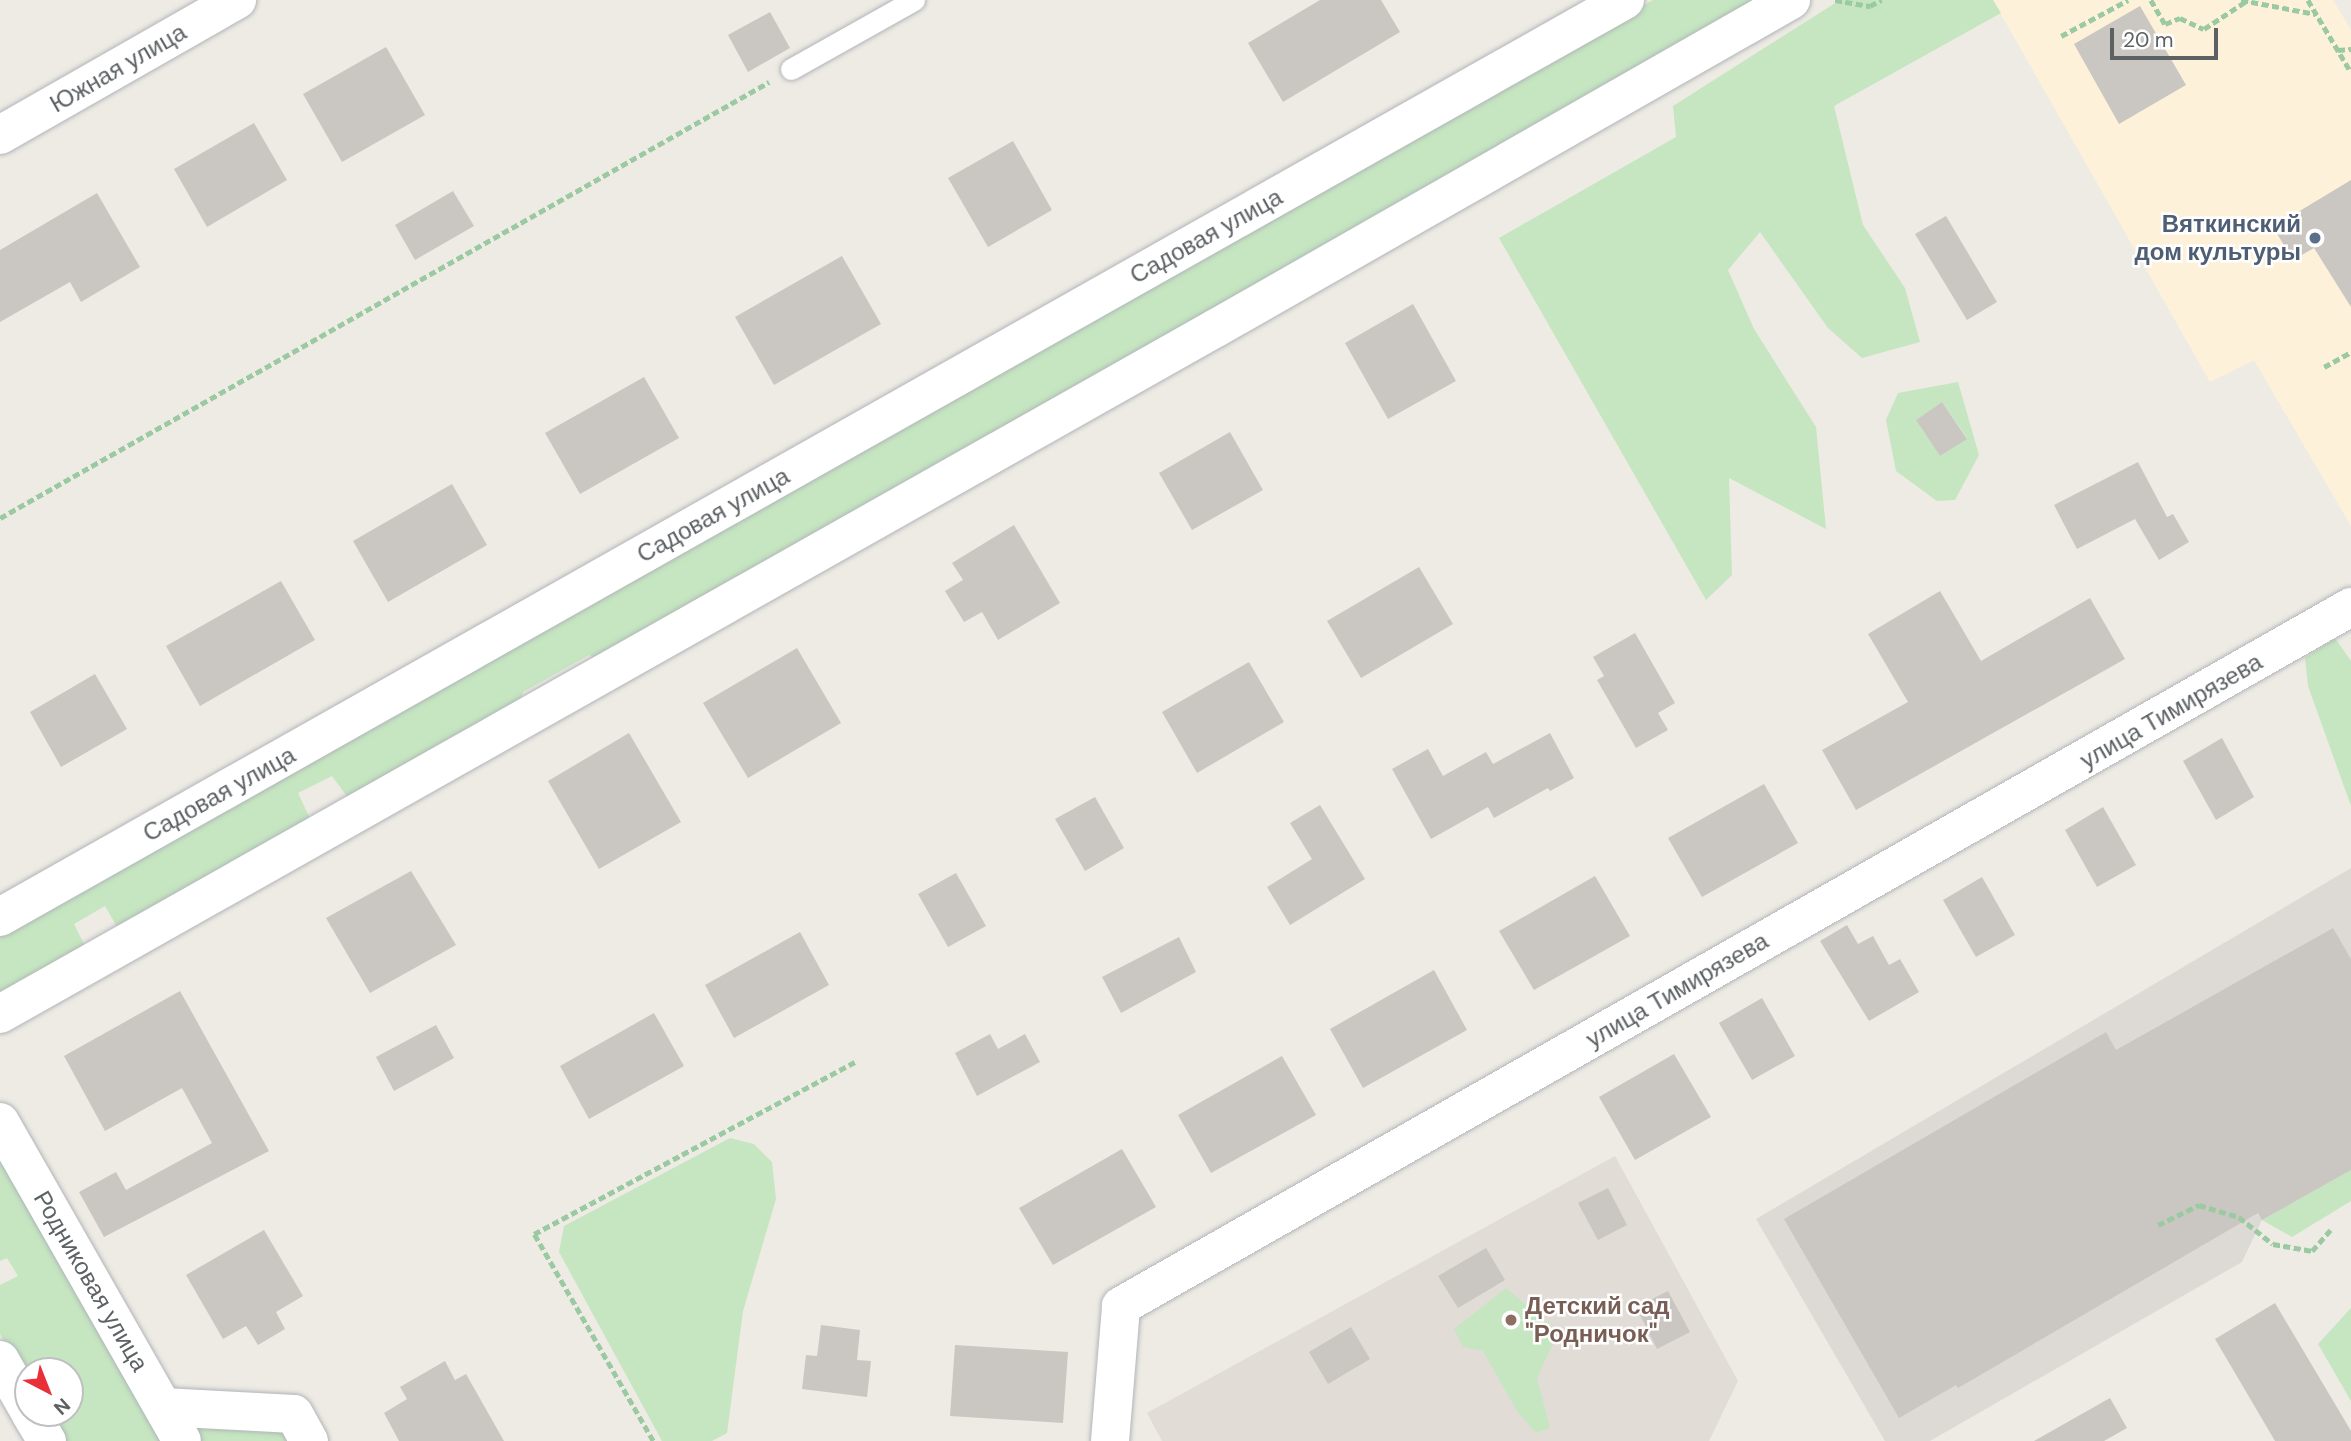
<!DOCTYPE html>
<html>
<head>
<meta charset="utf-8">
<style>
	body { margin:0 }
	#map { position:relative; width:2351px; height:1441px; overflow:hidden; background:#eeebe4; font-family:"DM Sans",sans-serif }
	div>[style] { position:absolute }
	.commercial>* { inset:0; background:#fef1da }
	.industrial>* { inset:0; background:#dddad6 }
	.education>* { inset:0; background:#e1dcd5 }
	.green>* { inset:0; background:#c5e6c0 }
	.building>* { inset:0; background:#cac6c1 }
	.path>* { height:4.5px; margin-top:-2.25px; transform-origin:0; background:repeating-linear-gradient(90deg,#9bcaa2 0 7px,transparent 0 10.5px) }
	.roads { filter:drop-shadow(0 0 2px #b1b5b9) drop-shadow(0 0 2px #b1b5b9) }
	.lane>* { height:21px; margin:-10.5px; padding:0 10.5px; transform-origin:10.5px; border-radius:10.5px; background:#fff }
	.street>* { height:38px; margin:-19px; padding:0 19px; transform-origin:19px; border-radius:19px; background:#fff }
	.dots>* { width:19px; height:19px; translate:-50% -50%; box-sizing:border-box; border:4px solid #fff; border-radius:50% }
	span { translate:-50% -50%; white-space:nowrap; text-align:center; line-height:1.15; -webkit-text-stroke:5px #fff; paint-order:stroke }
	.street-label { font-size:24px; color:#5c6164 }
	.service-label { font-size:24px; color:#4e5e75; font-weight:700 }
	.right { translate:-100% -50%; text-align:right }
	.education-label { font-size:24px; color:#785e54; font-weight:700 }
	.left { translate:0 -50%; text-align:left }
	.north { position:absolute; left:14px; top:1357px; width:70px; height:70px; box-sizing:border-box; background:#fff; border:2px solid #bec0c1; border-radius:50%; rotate:138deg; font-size:19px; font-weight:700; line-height:28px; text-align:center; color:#5c6164 }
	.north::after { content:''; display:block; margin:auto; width:24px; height:32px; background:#e93039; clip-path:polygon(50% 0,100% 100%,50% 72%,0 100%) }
	.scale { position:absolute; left:2110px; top:28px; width:108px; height:32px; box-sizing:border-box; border:4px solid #5c6164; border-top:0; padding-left:9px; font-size:21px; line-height:24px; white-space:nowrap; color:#5c6164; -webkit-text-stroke:5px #fff; paint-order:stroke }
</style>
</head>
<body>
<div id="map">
	<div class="commercial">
		<div style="clip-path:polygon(1993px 0,2333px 0,2351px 30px,2351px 526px,2254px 360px,2210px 382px)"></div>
	</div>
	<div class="industrial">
		<div style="clip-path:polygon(2351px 868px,2351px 1170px,2262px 1220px,2242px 1262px,1930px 1441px,1885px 1441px,1756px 1219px)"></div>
	</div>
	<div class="education">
		<div style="clip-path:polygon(1615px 1156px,1738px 1381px,1709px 1441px,1162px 1441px,1147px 1413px)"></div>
	</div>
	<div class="green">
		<div style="clip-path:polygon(1653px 0,1773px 0,606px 662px,589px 655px,523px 692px,517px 709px,351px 802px,332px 776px,298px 793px,311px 821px,120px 932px,105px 906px,74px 924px,87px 950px,0 1001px,0 937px)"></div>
		<div style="clip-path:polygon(1840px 0,1993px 0,2001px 13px,1834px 106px,1863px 225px,1905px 288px,1920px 342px,1862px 358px,1828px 328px,1760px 232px,1728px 270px,1754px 329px,1816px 427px,1826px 529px,1729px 478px,1732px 575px,1706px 600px,1499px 238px,1676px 137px,1673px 106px)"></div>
		<div style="clip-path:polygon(evenodd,1958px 382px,1979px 455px,1955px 500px,1937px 501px,1896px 471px,1886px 420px,1898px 393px,1958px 382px,1942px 402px,1967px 438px,1940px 456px,1916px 420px,1942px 402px)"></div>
		<div style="clip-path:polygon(2335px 638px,2351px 661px,2351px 806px,2308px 686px,2305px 658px)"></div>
		<div style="clip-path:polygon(730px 1138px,754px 1144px,772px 1162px,776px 1199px,743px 1311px,727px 1433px,712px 1441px,662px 1441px,559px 1252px,564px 1226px)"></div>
		<div style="clip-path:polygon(0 1153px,166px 1441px,61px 1441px,45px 1413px,70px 1413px,70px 1371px,28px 1371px,28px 1383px,0 1334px,0 1285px,18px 1276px,7px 1258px,0 1261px)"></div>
		<div style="clip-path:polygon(2351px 1170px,2351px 1201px,2292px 1237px,2262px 1220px)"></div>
		<div style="clip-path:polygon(1506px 1288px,1558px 1332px,1537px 1378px,1550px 1428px,1536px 1433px,1517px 1411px,1483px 1351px,1463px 1347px,1454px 1329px)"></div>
		<div style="clip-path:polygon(2351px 1308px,2351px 1401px,2318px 1344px)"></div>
		<div style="clip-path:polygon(209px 1419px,255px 1422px,286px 1434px,289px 1441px,196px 1441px,196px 1433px)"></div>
	</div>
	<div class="building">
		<div style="clip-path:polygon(1320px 0,1381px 0,1400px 32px,1283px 102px,1248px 43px)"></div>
		<div style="clip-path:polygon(2140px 6px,2186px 85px,2119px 124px,2074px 44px)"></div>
		<div style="clip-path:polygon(770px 12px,790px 48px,748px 72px,728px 35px)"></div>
		<div style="clip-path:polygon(386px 47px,425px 115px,342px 162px,303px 94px)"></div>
		<div style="clip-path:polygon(254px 123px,287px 180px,207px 227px,174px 169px)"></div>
		<div style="clip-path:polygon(1013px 141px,1052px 210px,988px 247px,948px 178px)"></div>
		<div style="clip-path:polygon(2351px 180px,2351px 307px,2314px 248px,2293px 260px,2273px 227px)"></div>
		<div style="clip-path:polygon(453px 191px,474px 226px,415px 260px,395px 225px)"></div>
		<div style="clip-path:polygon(97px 193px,140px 267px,81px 302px,70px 282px,0 322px,0 250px)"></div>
		<div style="clip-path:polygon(1946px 216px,1997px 302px,1967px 320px,1915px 234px)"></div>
		<div style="clip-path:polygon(842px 256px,881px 324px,774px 385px,735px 317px)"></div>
		<div style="clip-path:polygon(1413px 304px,1456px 381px,1388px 419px,1345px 343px)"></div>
		<div style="clip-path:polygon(644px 377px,679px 438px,580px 494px,545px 433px)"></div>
		<div style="clip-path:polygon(1942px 402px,1967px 439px,1940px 456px,1916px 420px)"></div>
		<div style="clip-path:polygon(1230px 432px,1263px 490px,1192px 530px,1159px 473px)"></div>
		<div style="clip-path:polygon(2138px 462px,2167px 517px,2173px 514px,2189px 542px,2159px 560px,2135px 519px,2077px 549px,2054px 505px)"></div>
		<div style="clip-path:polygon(452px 484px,487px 545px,388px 602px,353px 541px)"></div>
		<div style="clip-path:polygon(1014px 525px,1060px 603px,998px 640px,982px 612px,964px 622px,945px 591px,963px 580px,952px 563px)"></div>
		<div style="clip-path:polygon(1419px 567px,1453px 624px,1361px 678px,1327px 621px)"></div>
		<div style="clip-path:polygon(281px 581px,315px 640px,200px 706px,166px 646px)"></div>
		<div style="clip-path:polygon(1940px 591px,1981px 661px,2090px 598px,2125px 659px,1856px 810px,1822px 750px,1908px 702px,1868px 634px)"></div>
		<div style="clip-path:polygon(1635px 633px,1675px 703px,1658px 713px,1668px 730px,1636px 748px,1597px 680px,1604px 676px,1593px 657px)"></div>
		<div style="clip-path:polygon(797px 648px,841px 723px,748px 778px,703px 703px)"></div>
		<div style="clip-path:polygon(1249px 662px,1284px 722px,1197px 773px,1162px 712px)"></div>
		<div style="clip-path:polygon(95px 674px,127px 729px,61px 767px,30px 712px)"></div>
		<div style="clip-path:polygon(629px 733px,681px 822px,599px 869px,548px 781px)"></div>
		<div style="clip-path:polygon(1550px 733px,1574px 778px,1550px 791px,1548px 788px,1494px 818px,1488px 807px,1431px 839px,1392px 769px,1428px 749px,1443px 776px,1486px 752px,1493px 764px)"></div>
		<div style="clip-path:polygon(2222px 738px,2254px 797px,2216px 820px,2183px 761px)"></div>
		<div style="clip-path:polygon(1764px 784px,1798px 843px,1702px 897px,1668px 838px)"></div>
		<div style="clip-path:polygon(1095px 797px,1124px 848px,1085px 871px,1055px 819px)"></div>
		<div style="clip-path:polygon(1320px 805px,1365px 879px,1290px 925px,1267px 887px,1312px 859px,1290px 823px)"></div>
		<div style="clip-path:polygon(2103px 807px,2136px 865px,2097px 887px,2065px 830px)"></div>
		<div style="clip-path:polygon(411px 871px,456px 945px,370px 993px,326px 918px)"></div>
		<div style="clip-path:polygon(956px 873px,986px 926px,948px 947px,918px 894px)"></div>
		<div style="clip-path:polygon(1595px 876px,1630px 936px,1534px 990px,1499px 931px)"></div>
		<div style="clip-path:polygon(1982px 877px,2015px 935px,1976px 957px,1943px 900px)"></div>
		<div style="clip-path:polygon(1847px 925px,1858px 944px,1873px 936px,1889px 965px,1900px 959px,1919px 992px,1869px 1021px,1820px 941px)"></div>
		<div style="clip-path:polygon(2333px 928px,2351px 959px,2351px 1170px,2262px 1220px,2258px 1213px,1958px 1388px,1956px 1385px,1899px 1418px,1784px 1219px,2106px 1032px,2116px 1050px)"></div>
		<div style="clip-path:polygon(800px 932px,829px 985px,734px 1038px,705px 985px)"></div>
		<div style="clip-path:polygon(1179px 937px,1196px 972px,1121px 1013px,1102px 977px)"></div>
		<div style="clip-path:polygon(1434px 970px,1467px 1030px,1363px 1088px,1330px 1029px)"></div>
		<div style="clip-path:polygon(180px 991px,269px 1151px,104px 1237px,79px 1192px,116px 1172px,126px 1190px,212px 1143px,182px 1088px,105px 1131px,64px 1056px)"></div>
		<div style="clip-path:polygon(1762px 998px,1795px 1056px,1752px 1080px,1719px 1023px)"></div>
		<div style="clip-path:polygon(654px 1013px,684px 1066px,589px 1119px,560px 1066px)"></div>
		<div style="clip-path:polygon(436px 1025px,454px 1058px,394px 1091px,376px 1057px)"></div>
		<div style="clip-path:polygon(990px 1034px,998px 1049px,1025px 1034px,1040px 1062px,977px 1096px,955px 1053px)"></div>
		<div style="clip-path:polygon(1674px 1054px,1711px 1117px,1635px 1160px,1599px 1097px)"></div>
		<div style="clip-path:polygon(1282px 1056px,1316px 1115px,1211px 1173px,1178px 1115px)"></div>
		<div style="clip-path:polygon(1122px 1149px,1156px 1207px,1053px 1265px,1019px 1208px)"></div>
		<div style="clip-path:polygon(1608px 1188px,1627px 1225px,1598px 1240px,1578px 1203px)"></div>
		<div style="clip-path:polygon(264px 1230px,303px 1296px,276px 1312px,285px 1329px,258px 1345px,246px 1326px,223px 1339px,186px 1275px)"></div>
		<div style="clip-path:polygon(1486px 1248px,1505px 1280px,1458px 1308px,1438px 1276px)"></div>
		<div style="clip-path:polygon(1668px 1291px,1690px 1332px,1657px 1349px,1636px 1307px)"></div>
		<div style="clip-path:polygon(2275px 1303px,2351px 1431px,2351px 1441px,2275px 1441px,2215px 1339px)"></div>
		<div style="clip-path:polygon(821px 1325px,860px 1330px,857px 1360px,871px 1361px,867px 1397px,802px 1389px,806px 1355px,817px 1356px)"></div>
		<div style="clip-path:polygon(1351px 1327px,1370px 1359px,1328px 1384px,1309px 1352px)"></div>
		<div style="clip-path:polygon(955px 1345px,1068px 1352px,1063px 1423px,950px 1416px)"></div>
		<div style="clip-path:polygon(445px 1361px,455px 1380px,466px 1374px,504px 1441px,399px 1441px,384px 1413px,407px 1399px,400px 1387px)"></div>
		<div style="clip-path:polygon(2110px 1398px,2127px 1428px,2104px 1441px,2034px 1441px)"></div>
	</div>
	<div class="path">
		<div style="left:1835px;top:0;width:36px;rotate:10deg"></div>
		<div style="left:1870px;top:6px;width:13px;rotate:-29deg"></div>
		<div style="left:2151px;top:0;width:28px;rotate:60deg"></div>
		<div style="left:2165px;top:24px;width:16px;rotate:-22deg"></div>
		<div style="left:2180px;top:18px;width:26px;rotate:25deg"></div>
		<div style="left:2204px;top:29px;width:53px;rotate:-33.4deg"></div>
		<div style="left:2241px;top:0;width:76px;rotate:10.6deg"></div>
		<div style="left:2308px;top:0;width:84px;rotate:59.2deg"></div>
		<div style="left:2061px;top:36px;width:76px;rotate:-28.2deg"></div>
		<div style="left:2338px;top:50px;width:13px;rotate:-4deg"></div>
		<div style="left:2324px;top:367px;width:31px;rotate:-29deg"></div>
		<div style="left:0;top:518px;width:884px;rotate:-29.55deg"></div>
		<div style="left:2158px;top:1225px;width:46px;rotate:-26deg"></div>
		<div style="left:2199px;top:1205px;width:42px;rotate:16.7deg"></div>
		<div style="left:2239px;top:1217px;width:43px;rotate:38.5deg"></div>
		<div style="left:2273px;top:1244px;width:40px;rotate:10deg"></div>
		<div style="left:2312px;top:1251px;width:28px;rotate:-49deg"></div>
		<div style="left:653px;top:1441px;width:239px;rotate:-119.9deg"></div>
		<div style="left:534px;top:1234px;width:366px;rotate:-28.2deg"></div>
	</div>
	<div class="roads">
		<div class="lane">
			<div style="left:791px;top:69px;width:141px;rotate:-29.3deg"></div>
		</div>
		<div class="street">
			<div style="left:0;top:135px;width:273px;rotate:-29.7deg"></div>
			<div style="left:0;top:917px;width:1866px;rotate:-29.44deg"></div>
			<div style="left:0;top:1014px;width:1396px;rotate:-29.43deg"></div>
			<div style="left:1216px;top:328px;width:662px;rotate:-29.7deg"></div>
			<div style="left:0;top:1122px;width:367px;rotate:60.3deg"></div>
			<div style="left:0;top:1360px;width:56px;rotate:60.3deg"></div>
			<div style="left:163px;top:1407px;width:131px;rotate:3.1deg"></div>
			<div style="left:294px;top:1414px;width:31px;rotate:61deg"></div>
			<div style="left:30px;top:1413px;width:33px;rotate:59deg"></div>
			<div style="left:1110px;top:1441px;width:135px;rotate:-85.3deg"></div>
			<div style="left:1121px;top:1306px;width:1415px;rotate:-29.61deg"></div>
		</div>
	</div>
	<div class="dots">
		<div style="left:2315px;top:238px;background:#5c6f8a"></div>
		<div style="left:1511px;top:1320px;background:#8d6e63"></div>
	</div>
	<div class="street-label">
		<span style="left:118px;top:68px;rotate:-30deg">Южная улица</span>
		<span style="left:1206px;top:236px;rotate:-29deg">Садовая улица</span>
		<span style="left:713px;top:515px;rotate:-29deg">Садовая улица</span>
		<span style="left:2171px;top:711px;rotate:-30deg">улица Тимирязева</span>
		<span style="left:219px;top:794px;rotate:-29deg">Садовая улица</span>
		<span style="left:1677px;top:990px;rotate:-30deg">улица Тимирязева</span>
		<span style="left:91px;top:1281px;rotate:60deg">Родниковая улица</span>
	</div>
	<div class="service-label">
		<span class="right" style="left:2301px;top:238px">Вяткинский<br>дом культуры</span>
	</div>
	<div class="education-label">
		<span class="left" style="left:1525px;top:1320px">Детский сад<br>"Родничок"</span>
	</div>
	<div class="north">N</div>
	<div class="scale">20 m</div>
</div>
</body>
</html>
